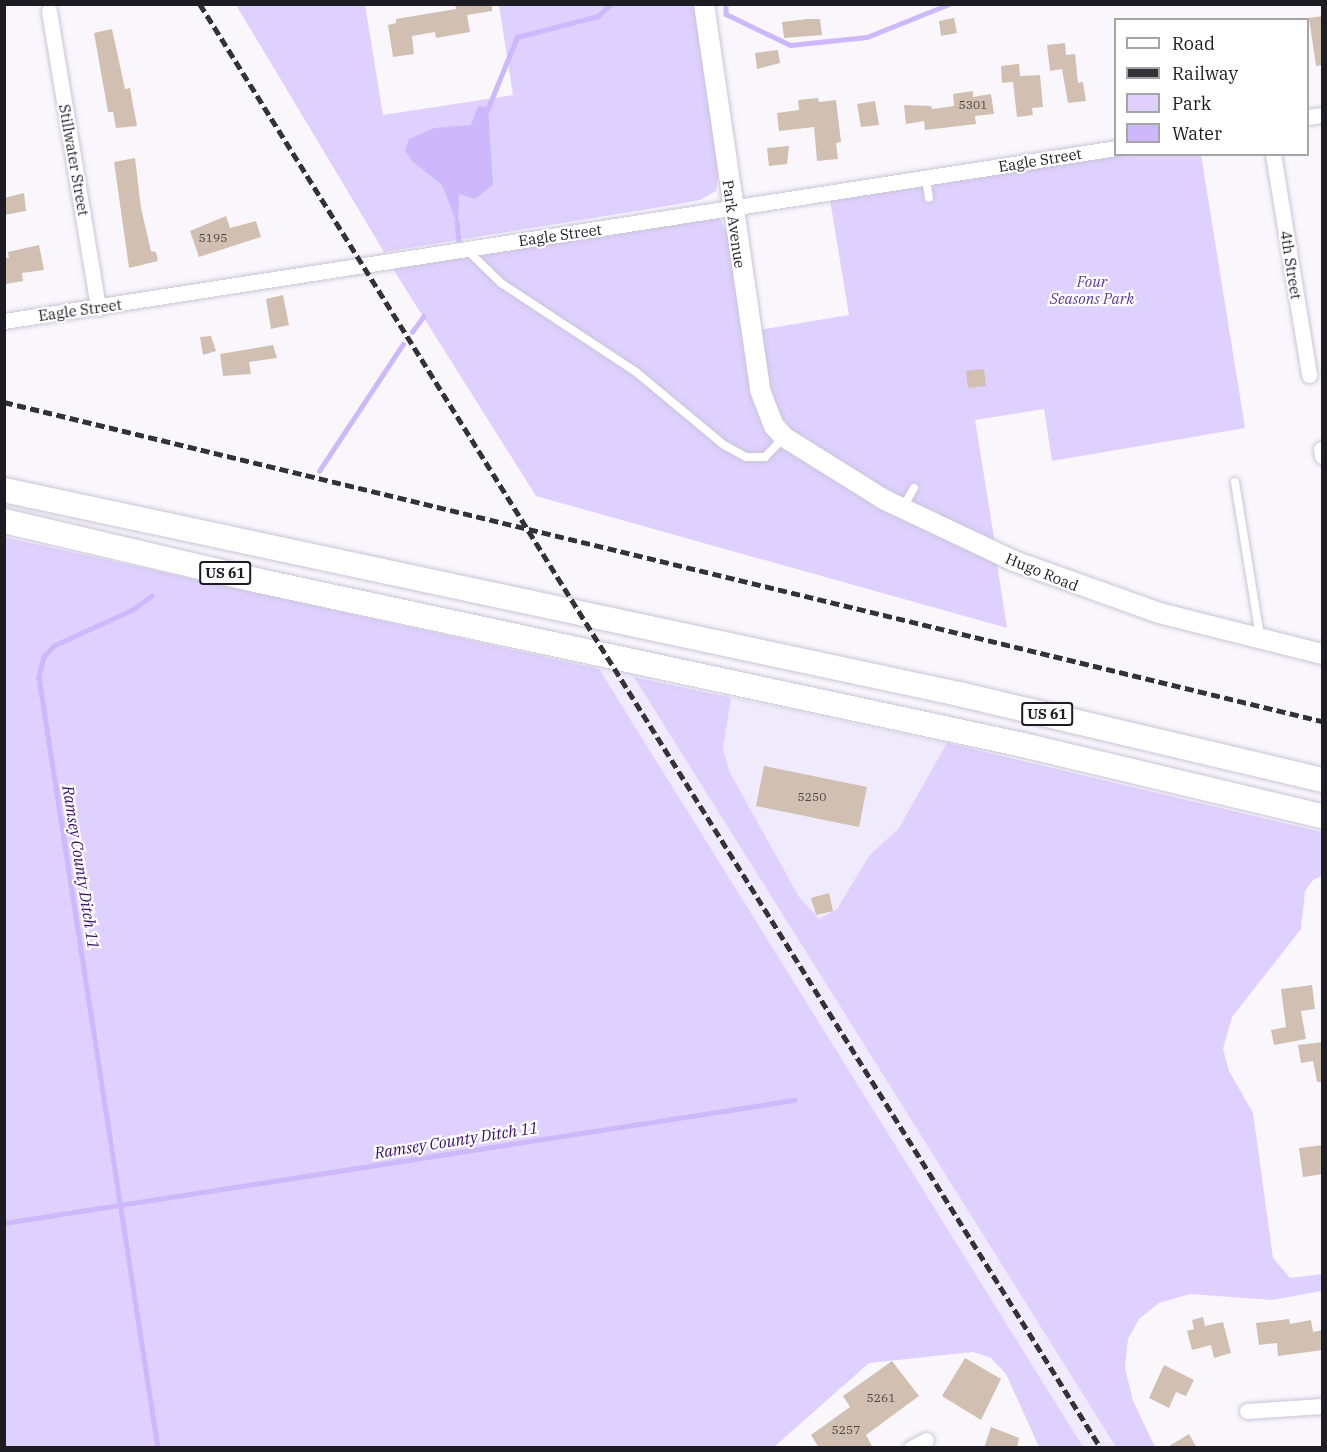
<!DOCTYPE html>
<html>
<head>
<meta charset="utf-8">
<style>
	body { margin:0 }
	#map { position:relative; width:1327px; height:1452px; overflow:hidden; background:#f9f7fc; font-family:"IBM Plex Serif",serif }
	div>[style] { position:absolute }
	.built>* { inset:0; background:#efebfc }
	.green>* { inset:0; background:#ded0ff }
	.water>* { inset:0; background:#ccb8fb }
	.stream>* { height:4.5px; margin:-2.25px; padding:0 2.25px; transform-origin:2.25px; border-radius:2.25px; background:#ccb8fb }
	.building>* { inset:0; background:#d1c0b1 }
	.roads { filter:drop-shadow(0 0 2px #cac4d8) drop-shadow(0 0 2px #cac4d8) }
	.service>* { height:8px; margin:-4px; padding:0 4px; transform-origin:4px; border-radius:4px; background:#fff }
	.minor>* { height:15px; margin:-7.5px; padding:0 7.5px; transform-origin:7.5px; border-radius:7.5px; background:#fff }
	.tertiary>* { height:20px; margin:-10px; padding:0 10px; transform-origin:10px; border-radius:10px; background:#fff }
	.primary>* { height:24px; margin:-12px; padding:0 12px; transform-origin:12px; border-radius:12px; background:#fff }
	.rail>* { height:4.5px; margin-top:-2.25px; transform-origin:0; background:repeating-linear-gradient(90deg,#343239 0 9px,transparent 0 13.5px) }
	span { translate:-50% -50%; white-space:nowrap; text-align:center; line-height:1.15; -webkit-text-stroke:4.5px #fff; paint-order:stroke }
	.number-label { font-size:12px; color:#4b4546 }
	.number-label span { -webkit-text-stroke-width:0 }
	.shield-label span { padding:2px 4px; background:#fff; border:2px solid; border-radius:4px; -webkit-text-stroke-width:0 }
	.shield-label { font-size:14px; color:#1e1c23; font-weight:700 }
	.street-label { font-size:15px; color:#1e1c23 }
	.park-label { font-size:15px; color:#5c3795; font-style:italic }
	.water-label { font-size:16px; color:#3a0c6c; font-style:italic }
	.frame { position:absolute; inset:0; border:6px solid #1e1c23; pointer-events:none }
	.legend { position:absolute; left:1114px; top:18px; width:195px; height:138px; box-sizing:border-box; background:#fff; border:2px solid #a5a4a7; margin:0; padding:8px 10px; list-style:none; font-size:18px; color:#1e1c23 }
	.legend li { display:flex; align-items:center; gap:12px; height:30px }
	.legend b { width:30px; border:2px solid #a5a4a7 }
</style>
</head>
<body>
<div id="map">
	<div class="built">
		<div style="clip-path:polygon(594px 668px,974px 749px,1121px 1447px,1080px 1447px)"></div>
	</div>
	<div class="green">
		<div style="clip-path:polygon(236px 5px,365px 5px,383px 115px,513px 95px,499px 5px,694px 5px,719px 170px,716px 191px,700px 200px,655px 208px,384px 252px)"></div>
		<div style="clip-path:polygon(1115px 154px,1201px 155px,1245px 428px,1052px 461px,1044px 409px,975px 420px,995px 544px,824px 458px,795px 434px,781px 416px,770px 391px,759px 330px,849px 315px,830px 200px)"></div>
		<div style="clip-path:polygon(711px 217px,720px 219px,728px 235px,746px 354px,792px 452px,873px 501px,997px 564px,1007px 628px,536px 496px,393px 269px)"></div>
		<div style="clip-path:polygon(4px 537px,599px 669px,1083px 1447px,1039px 1447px,1006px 1374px,991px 1358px,973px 1352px,869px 1363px,774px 1447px,5px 1447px)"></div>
		<div style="clip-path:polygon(634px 677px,731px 698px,723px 749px,729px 771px,799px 897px,819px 919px,837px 909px,869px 856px,899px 828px,947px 743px,1322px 832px,1322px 876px,1313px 880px,1305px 891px,1301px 929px,1232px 1017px,1223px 1049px,1229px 1071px,1253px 1113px,1273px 1258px,1290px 1278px,1322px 1274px,1322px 1291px,1272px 1300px,1190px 1294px,1159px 1303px,1139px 1319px,1128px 1339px,1125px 1368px,1133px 1401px,1155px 1447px,1116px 1447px)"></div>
	</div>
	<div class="water">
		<div style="clip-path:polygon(478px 106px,488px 107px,493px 185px,475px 199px,459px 194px,458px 226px,442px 185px,412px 161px,405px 150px,409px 139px,434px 128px,471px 125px)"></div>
	</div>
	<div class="stream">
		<div style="left:726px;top:4px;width:10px;rotate:90deg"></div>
		<div style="left:726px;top:14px;width:71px;rotate:25.8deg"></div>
		<div style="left:790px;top:45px;width:77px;rotate:-5.9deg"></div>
		<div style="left:867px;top:37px;width:88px;rotate:-21.9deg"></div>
		<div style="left:486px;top:113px;width:82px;rotate:-67.8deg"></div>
		<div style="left:517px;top:37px;width:84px;rotate:-14.5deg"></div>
		<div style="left:598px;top:16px;width:18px;rotate:-43deg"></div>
		<div style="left:457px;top:222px;width:18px;rotate:84deg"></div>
		<div style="left:412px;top:332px;width:19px;rotate:-54deg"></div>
		<div style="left:319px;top:471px;width:152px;rotate:-56.5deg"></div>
		<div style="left:152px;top:596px;width:24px;rotate:144deg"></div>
		<div style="left:133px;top:610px;width:87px;rotate:155.5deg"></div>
		<div style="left:54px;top:646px;width:15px;rotate:132deg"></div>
		<div style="left:44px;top:657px;width:21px;rotate:104deg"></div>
		<div style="left:39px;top:677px;width:780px;rotate:81.23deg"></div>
		<div style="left:4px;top:1223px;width:800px;rotate:-8.85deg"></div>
	</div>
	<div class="building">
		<div style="clip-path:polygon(455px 4px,492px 4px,492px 11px,467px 15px,470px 32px,436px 38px,435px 32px,412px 36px,414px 54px,393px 57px,388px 25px,396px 23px,396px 19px,456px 9px)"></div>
		<div style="clip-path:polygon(1323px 16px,1323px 65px,1316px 66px,1309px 18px)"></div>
		<div style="clip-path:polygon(954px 18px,957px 33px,941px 36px,939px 21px)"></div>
		<div style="clip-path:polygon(808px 19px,820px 19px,822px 35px,784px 38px,782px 22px)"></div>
		<div style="clip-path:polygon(112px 29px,125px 89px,130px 88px,137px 126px,116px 128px,113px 112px,108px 112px,94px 33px)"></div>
		<div style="clip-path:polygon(1065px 43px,1066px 55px,1075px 54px,1078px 83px,1083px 82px,1086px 101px,1068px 103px,1062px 69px,1050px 71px,1047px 45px)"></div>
		<div style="clip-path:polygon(778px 50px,780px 63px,757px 69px,755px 53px)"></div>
		<div style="clip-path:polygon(1019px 64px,1020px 76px,1040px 75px,1043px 107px,1032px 108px,1033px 115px,1017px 117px,1013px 82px,1002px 83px,1001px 66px)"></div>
		<div style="clip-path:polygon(973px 91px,973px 97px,991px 94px,994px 114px,975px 116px,976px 124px,925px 130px,924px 121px,906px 124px,904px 105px,931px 106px,932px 109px,954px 106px,953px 94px)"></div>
		<div style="clip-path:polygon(818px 98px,819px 102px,836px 100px,841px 142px,836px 143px,838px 159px,817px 161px,814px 127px,779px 131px,777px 113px,799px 110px,798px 100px)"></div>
		<div style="clip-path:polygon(875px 101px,879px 125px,861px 127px,857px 104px)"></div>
		<div style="clip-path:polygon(789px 146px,787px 164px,769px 166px,767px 148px)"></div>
		<div style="clip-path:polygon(135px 158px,141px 208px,151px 251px,156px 252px,158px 261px,129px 268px,114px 162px)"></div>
		<div style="clip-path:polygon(24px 193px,26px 211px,4px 215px,4px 198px)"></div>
		<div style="clip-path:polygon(226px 216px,230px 228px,256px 221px,261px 237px,199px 257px,190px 231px)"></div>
		<div style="clip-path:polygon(39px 245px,44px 270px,22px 273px,23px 281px,6px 284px,4px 258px,9px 258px,8px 252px)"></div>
		<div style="clip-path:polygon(283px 295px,289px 325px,271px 329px,266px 299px)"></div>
		<div style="clip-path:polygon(211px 336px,216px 351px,203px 355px,200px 337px)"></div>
		<div style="clip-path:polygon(273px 345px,277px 358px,249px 362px,251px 374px,223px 376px,220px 354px)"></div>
		<div style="clip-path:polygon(984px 369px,986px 386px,968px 388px,966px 371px)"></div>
		<div style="clip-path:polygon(764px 766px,867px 787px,859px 827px,756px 806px)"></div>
		<div style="clip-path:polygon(829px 893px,833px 911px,816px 915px,811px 898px)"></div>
		<div style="clip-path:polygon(1312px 985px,1315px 1009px,1301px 1011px,1306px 1039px,1274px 1045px,1271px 1030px,1286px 1027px,1281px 989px)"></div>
		<div style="clip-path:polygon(1323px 1042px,1323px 1082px,1317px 1082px,1313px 1061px,1301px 1063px,1298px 1045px)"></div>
		<div style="clip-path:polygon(1323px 1145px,1323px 1174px,1303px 1177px,1299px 1148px)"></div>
		<div style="clip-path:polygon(1203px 1317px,1205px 1326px,1223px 1322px,1231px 1353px,1214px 1358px,1211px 1345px,1192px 1350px,1187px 1331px,1194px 1329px,1192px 1320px)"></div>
		<div style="clip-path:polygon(1289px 1319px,1290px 1324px,1311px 1320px,1313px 1332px,1323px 1330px,1323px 1350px,1278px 1356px,1277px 1343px,1259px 1345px,1256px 1323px)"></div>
		<div style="clip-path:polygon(965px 1358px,1001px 1379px,981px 1420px,942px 1396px)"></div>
		<div style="clip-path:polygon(892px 1361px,919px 1396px,866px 1435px,873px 1448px,819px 1448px,811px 1435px,850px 1407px,843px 1396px)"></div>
		<div style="clip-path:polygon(1164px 1365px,1194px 1380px,1186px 1396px,1176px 1392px,1169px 1408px,1149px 1398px)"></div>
		<div style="clip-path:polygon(991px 1427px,1019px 1438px,1017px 1448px,984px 1448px)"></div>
		<div style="clip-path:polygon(1189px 1434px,1197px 1448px,1166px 1448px)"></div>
	</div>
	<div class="roads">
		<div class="service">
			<div style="left:926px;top:179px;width:19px;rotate:81deg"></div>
			<div style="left:466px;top:249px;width:49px;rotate:44.2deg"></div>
			<div style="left:501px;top:283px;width:162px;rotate:33.4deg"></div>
			<div style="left:636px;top:372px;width:114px;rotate:39.7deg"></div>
			<div style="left:724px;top:445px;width:25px;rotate:29deg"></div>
			<div style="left:746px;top:457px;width:19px"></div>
			<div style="left:765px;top:457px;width:28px;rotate:-46deg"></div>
			<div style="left:1235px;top:482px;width:157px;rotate:80.8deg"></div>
			<div style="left:903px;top:507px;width:22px;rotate:-60deg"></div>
		</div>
		<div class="minor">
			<div style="left:49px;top:11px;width:301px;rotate:80.6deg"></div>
			<div style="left:1308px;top:117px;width:14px;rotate:-8deg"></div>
			<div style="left:1273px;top:154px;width:224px;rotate:80.7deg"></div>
			<div style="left:4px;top:321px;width:1125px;rotate:-8.84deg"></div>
			<div style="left:1321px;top:449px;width:7px;rotate:82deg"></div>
			<div style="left:1247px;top:1411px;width:75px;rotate:-3.8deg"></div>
			<div style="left:911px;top:1448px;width:17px;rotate:-28deg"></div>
		</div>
		<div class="tertiary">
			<div style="left:704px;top:4px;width:390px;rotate:81.7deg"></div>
			<div style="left:760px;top:390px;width:39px;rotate:69deg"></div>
			<div style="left:774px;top:426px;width:15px;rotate:48deg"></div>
			<div style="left:784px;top:437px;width:119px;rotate:32deg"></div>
			<div style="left:885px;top:500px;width:143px;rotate:25.3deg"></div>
			<div style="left:1014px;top:561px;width:154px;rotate:19.7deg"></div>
			<div style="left:1159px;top:613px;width:168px;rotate:14.1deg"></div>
		</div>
		<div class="primary">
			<div style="left:4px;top:490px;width:977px;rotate:12.06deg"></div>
			<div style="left:959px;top:694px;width:373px;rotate:13.3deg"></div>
			<div style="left:4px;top:521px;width:263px;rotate:13.2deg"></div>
			<div style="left:260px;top:581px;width:780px;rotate:12.13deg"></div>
			<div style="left:1023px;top:745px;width:307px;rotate:13.4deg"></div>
		</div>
	</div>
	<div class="rail">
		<div style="left:200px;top:4px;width:1702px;rotate:58.04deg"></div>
		<div style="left:4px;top:402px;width:1356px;rotate:13.61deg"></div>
	</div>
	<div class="number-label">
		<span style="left:973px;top:105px">5301</span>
		<span style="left:213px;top:238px">5195</span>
		<span style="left:812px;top:797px">5250</span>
		<span style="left:881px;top:1398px">5261</span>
		<span style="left:846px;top:1430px">5257</span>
	</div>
	<div class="shield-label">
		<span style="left:225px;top:573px">US 61</span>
		<span style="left:1047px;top:714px">US 61</span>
	</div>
	<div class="street-label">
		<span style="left:74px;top:160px;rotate:80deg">Stillwater Street</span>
		<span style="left:1040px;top:160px;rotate:-9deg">Eagle Street</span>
		<span style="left:734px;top:224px;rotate:82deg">Park Avenue</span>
		<span style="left:560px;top:235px;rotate:-8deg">Eagle Street</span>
		<span style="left:1291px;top:265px;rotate:81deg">4th Street</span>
		<span style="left:80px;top:310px;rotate:-8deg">Eagle Street</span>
		<span style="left:1042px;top:572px;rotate:22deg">Hugo Road</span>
	</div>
	<div class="park-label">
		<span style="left:1092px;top:290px">Four<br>Seasons Park</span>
	</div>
	<div class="water-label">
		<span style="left:81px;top:867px;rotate:81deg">Ramsey County Ditch 11</span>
		<span style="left:456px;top:1140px;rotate:-9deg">Ramsey County Ditch 11</span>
	</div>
	<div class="frame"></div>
	<ul class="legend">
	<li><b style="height:8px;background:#fff"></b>Road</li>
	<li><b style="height:8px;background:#343239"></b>Railway</li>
	<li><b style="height:16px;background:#ded0ff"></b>Park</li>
	<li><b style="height:16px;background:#ccb8fb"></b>Water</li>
	</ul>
</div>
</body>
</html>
